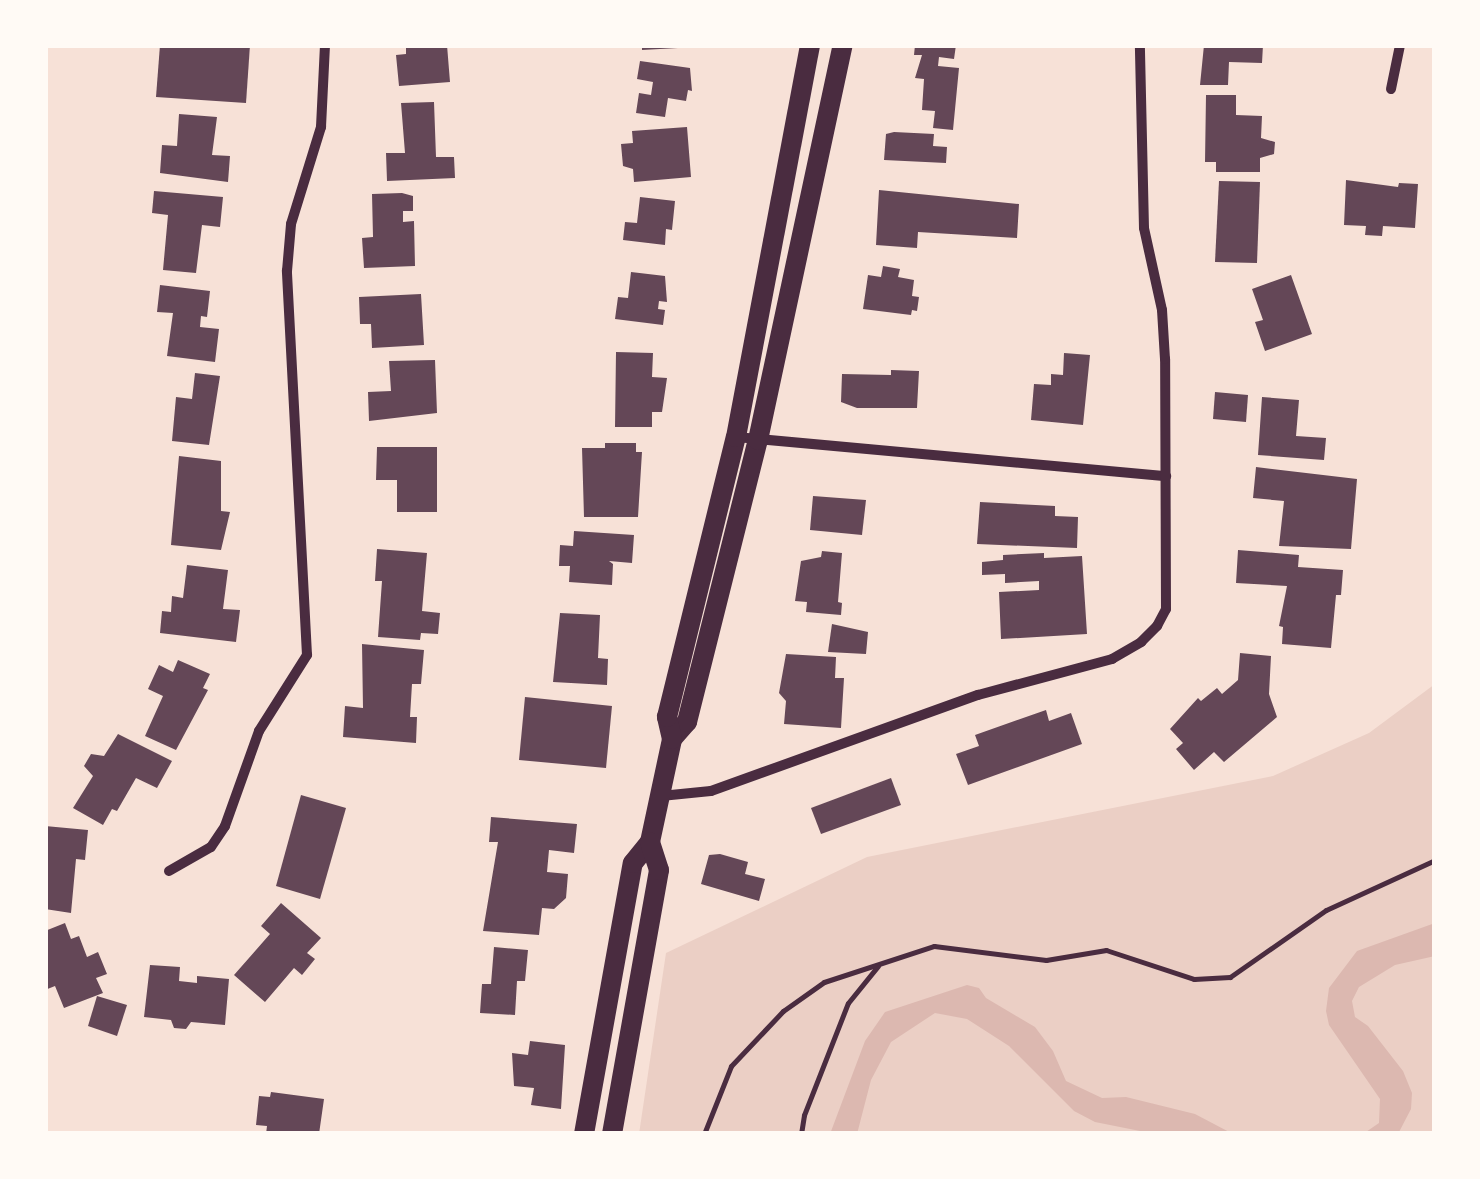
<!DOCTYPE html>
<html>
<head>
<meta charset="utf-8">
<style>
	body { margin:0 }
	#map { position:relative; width:1480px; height:1179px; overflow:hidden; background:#f7e1d7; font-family:Lato,sans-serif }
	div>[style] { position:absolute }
	.green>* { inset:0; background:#ebcfc5 }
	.water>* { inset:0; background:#dcb8b0 }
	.building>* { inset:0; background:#644757 }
	.path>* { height:5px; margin:-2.5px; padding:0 2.5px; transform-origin:2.5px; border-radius:2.5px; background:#4a2c40 }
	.minor>* { height:10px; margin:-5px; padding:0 5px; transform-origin:5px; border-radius:5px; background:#4a2c40 }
	.secondary>* { height:20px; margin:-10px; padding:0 10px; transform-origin:10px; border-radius:10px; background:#4a2c40 }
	span { translate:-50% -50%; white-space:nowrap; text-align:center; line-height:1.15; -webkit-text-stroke:10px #fffaf5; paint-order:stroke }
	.frame { position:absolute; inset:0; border:48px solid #fffaf5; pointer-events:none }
</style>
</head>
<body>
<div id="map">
	<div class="green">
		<div style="clip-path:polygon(1435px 684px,1435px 1134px,639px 1134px,666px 953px,867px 857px,1273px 776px,1369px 733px)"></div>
	</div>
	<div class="water">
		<div style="clip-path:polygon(1435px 923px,1435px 956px,1395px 965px,1359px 987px,1352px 1001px,1355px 1017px,1368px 1026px,1403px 1071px,1412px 1093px,1411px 1109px,1398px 1134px,1363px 1134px,1379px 1123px,1380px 1099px,1329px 1025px,1326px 1011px,1329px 988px,1357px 951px)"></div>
		<div style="clip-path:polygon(967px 985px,979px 988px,986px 998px,1035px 1027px,1053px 1051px,1066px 1081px,1102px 1098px,1126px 1097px,1195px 1114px,1233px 1134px,1155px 1134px,1095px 1122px,1074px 1111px,1009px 1046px,967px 1019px,935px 1013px,891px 1042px,871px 1080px,857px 1134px,830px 1134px,865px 1041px,885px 1012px)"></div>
	</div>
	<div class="building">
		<div style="clip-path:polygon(160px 45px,250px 45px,246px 103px,156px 97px)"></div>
		<div style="clip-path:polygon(406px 45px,447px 45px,450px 82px,399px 86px,396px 55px,406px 54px)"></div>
		<div style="clip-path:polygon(642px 45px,677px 45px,678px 48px,642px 50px)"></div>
		<div style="clip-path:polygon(915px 45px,956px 45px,954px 59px,939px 57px,938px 66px,959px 68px,953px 130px,933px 128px,935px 111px,922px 110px,924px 79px,915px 78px,922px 55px,914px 55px)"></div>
		<div style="clip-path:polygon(1204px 45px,1263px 45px,1262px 63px,1229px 62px,1228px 85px,1200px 85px)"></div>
		<div style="clip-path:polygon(640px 61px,690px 68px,692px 91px,688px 90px,686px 101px,668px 98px,665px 117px,636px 113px,639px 93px,651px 95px,653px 82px,637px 79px)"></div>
		<div style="clip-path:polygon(1206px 95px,1236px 95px,1236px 115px,1262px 116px,1261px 138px,1275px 142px,1274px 154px,1260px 158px,1260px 172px,1216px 172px,1216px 162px,1205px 162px)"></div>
		<div style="clip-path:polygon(434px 102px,436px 157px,454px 157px,455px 178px,387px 181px,386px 153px,405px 153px,401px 103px)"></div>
		<div style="clip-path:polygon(179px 114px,217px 117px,212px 155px,230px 156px,228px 182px,160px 173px,162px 145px,177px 146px)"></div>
		<div style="clip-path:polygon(687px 127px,691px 177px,634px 182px,633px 169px,623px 166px,621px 144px,633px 143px,632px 131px)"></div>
		<div style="clip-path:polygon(894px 132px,934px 134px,933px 146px,947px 147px,946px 163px,884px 160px,886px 134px)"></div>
		<div style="clip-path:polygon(1346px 180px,1398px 187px,1399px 183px,1418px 184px,1415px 228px,1383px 226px,1382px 236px,1365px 235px,1366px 226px,1344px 225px)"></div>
		<div style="clip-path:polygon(1219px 181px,1260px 182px,1257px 263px,1215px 262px)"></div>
		<div style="clip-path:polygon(879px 190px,1019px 204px,1017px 238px,918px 232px,917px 248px,876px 245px)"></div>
		<div style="clip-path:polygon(154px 191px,223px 197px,220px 227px,202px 225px,196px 273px,163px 270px,168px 215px,152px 213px)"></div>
		<div style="clip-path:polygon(402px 193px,413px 196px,413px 211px,403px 211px,403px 222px,414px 221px,415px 266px,364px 268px,362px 238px,373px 237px,372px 194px)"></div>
		<div style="clip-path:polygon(640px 197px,675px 201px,672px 230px,666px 229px,665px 245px,623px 240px,625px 222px,637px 223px)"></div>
		<div style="clip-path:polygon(883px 266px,900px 269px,898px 277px,914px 280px,912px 296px,919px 297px,917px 311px,912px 310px,911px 315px,863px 309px,868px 275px,881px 277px)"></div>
		<div style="clip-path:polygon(631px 272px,665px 276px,667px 302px,659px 301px,658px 309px,665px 310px,663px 325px,615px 319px,618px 297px,628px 298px)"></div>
		<div style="clip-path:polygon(1291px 275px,1312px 334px,1265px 351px,1255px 322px,1263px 320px,1252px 289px)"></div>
		<div style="clip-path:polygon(160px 285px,210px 291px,207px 317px,201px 316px,200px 327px,219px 329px,215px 362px,167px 356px,173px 313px,157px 312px)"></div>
		<div style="clip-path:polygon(421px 294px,424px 345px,372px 348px,371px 324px,360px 324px,359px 297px)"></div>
		<div style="clip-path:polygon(616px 352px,653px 353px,652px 377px,667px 378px,662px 412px,652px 412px,652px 427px,615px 427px)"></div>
		<div style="clip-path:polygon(1064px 353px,1090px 355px,1083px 425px,1031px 420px,1034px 384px,1051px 385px,1051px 374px,1063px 375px)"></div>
		<div style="clip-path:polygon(435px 360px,437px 413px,369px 421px,368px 392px,391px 391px,389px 361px)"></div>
		<div style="clip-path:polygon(891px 370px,919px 371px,917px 408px,857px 408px,841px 402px,842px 374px,891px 375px)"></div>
		<div style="clip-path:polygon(195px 373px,220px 376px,209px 445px,172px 441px,176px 397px,192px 399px)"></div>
		<div style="clip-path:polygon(1215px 392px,1248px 395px,1246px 422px,1213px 419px)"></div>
		<div style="clip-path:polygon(1262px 397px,1299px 400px,1296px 436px,1326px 438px,1324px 460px,1258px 455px)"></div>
		<div style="clip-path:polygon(605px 443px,636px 443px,636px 452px,642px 452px,638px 517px,584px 517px,582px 448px,605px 448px)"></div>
		<div style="clip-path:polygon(377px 447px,437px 447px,437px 512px,397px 512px,397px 480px,376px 480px)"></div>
		<div style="clip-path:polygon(179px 456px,221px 461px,221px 511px,230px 512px,221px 550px,171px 545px)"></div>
		<div style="clip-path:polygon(1256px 467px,1357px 479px,1351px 549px,1279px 546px,1284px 501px,1253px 498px)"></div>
		<div style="clip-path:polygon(813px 496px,866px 500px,862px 535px,810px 530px)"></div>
		<div style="clip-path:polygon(980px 502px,1055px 506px,1055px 516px,1078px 517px,1077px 548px,977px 544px)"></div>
		<div style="clip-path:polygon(574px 531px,634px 535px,632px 563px,609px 561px,613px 564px,612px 585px,569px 582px,570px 566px,559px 566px,560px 545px,573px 546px)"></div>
		<div style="clip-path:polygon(377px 549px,427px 553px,422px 611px,440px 613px,438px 634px,421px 633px,420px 640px,378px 637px,382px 581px,375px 581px)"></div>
		<div style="clip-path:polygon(1238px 550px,1299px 555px,1298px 567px,1343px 570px,1341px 595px,1336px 595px,1331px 648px,1282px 644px,1283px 627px,1279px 626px,1287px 586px,1236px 583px)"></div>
		<div style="clip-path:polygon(822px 551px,842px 553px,838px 602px,842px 603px,841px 615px,806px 612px,807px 602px,795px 601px,801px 561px,821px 557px)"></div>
		<div style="clip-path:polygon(1044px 553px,1044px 558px,1082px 556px,1087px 634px,1001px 639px,999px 592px,1039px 590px,1039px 581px,1005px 583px,1005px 574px,982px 575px,982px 562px,1003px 560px,1003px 555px)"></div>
		<div style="clip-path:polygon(187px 565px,228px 570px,223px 609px,240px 610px,236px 642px,160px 633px,162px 611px,171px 612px,172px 596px,183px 598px)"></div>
		<div style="clip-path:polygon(560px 613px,600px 615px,598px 658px,608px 659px,607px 685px,553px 682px)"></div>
		<div style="clip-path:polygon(832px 624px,868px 632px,866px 654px,828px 652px)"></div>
		<div style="clip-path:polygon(362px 644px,424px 650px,421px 684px,412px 684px,410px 717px,417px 717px,416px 743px,343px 737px,345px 706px,363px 708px)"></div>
		<div style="clip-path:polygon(1240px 653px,1271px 656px,1269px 694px,1277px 717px,1224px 762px,1214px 752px,1194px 770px,1176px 749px,1183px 743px,1170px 729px,1198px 698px,1201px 701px,1217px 688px,1222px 694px,1238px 680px)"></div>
		<div style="clip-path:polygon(786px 654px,836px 657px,835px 678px,844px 678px,841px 728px,784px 724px,786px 701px,779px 693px)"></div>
		<div style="clip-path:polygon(178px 660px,210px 674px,203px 688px,208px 690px,176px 750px,145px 736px,163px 696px,148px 689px,159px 665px,173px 672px)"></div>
		<div style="clip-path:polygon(525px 697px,612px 706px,606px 768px,519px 760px)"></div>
		<div style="clip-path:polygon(1046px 710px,1049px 721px,1071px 713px,1082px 744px,968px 785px,956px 754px,979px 746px,975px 735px)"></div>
		<div style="clip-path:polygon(118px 734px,172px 761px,157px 788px,136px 778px,117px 811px,112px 809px,103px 825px,73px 808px,93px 776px,84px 766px,91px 754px,104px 756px)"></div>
		<div style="clip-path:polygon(891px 778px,901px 805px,821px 834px,811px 808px)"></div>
		<div style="clip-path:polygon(301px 795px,346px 808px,320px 899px,276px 886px)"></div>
		<div style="clip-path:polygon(491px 817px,577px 824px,574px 853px,549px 850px,547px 872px,568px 874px,566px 898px,554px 909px,542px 908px,539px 935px,483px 931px,498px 842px,489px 842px)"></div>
		<div style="clip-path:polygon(45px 826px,88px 830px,85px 860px,76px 859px,71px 913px,45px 909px)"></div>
		<div style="clip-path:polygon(720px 854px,748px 862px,745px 874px,765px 879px,759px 901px,701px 884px,709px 855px)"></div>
		<div style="clip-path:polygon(281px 903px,321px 938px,307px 953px,315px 959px,302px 975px,294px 968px,265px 1002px,234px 975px,270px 934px,261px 926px)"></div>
		<div style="clip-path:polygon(65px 923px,71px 939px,79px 936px,87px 957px,98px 952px,107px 974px,96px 978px,103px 993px,64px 1008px,55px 986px,45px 990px,45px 931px)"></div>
		<div style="clip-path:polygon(494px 947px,528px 950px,525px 981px,517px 981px,515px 1015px,480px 1013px,482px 984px,491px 984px)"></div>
		<div style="clip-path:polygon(150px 965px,180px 967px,179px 981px,197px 983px,197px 976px,229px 979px,225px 1025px,191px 1022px,186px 1029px,174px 1028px,171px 1020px,144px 1017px)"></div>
		<div style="clip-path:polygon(97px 996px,127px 1005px,117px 1036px,88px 1026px)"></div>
		<div style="clip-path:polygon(530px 1041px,565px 1045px,561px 1109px,531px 1105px,534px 1088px,514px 1086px,512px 1053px,528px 1055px)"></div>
		<div style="clip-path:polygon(271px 1092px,324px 1099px,319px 1134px,266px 1134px,267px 1126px,256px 1125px,259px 1096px,270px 1097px)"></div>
	</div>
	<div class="path">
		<div style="left:704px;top:1134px;width:73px;rotate:-68.3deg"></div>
		<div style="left:731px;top:1066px;width:76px;rotate:-46.6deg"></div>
		<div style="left:783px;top:1011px;width:50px;rotate:-35.3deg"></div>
		<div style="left:824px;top:982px;width:116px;rotate:-18.1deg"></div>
		<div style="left:934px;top:946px;width:113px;rotate:7.1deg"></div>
		<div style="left:1046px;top:960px;width:61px;rotate:-9.5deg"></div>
		<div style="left:1106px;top:950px;width:93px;rotate:18.2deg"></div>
		<div style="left:1194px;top:979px;width:36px;rotate:-3deg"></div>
		<div style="left:1230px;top:977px;width:117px;rotate:-34.9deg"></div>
		<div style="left:1326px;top:910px;width:120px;rotate:-24.6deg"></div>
		<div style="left:801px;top:1134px;width:19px;rotate:-81deg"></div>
		<div style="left:804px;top:1115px;width:120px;rotate:-68.6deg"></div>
		<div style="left:848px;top:1003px;width:48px;rotate:-51deg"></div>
	</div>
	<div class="minor">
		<div style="left:1391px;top:89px;width:45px;rotate:-78.4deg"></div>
		<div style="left:736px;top:437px;width:432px;rotate:5.2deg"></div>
		<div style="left:661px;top:796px;width:50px;rotate:-5.7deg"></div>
		<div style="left:711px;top:791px;width:284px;rotate:-19.8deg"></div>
		<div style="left:978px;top:695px;width:139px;rotate:-15deg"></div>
		<div style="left:1112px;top:659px;width:34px;rotate:-30deg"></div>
		<div style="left:1141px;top:642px;width:23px;rotate:-45deg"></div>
		<div style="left:1157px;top:626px;width:19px;rotate:-62deg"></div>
		<div style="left:1166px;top:609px;width:250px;rotate:-90.2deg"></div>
		<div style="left:1165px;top:359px;width:49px;rotate:-93.5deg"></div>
		<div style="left:1162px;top:310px;width:84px;rotate:-102.4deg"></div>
		<div style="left:1144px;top:228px;width:183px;rotate:-91.3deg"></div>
		<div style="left:169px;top:871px;width:48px;rotate:-29.7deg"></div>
		<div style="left:211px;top:847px;width:25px;rotate:-56deg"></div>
		<div style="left:225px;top:826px;width:101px;rotate:-70.3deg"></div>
		<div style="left:259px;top:731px;width:90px;rotate:-57.7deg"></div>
		<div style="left:307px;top:655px;width:385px;rotate:-93deg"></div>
		<div style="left:287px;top:271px;width:47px;rotate:-85.1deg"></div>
		<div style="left:291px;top:224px;width:102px;rotate:-72.8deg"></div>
		<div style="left:321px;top:127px;width:82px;rotate:-87.2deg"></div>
	</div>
	<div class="secondary">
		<div style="left:672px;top:739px;width:23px;rotate:-49deg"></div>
		<div style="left:687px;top:722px;width:291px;rotate:-75.9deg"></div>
		<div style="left:758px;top:440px;width:404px;rotate:-77.9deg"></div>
		<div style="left:584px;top:1134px;width:275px;rotate:-79.8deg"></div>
		<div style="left:633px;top:863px;width:27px;rotate:-51deg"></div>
		<div style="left:650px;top:842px;width:105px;rotate:-77.9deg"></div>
		<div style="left:672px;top:739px;width:23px;rotate:-103deg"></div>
		<div style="left:667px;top:717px;width:288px;rotate:-76.2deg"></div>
		<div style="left:736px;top:437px;width:399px;rotate:-79.3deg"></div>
		<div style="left:612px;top:1134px;width:268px;rotate:-79.9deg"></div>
		<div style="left:659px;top:870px;width:29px;rotate:-108deg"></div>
	</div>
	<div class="frame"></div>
</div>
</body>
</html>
